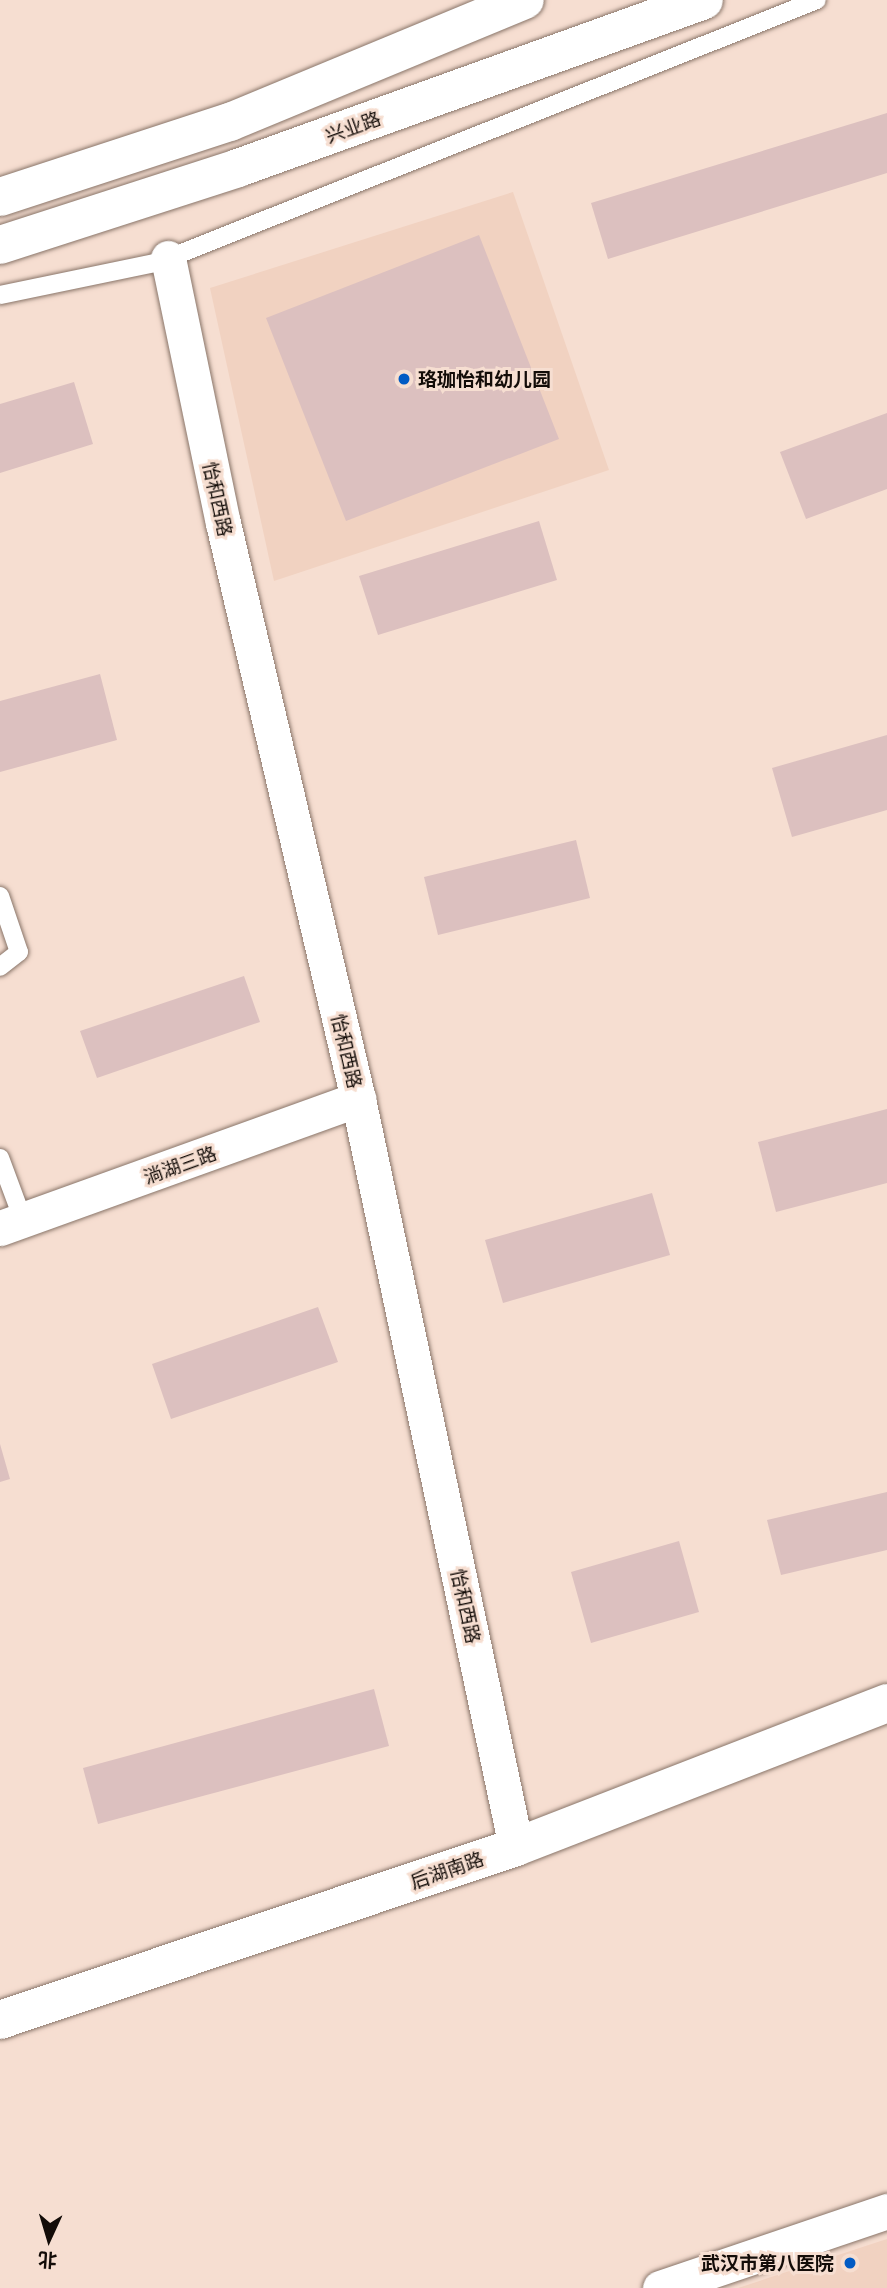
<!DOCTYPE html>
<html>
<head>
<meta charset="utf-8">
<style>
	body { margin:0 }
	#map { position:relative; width:887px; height:2288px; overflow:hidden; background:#f6ded1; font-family:"Exo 2","Noto Sans SC",sans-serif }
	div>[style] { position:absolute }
	.built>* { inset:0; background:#f1d2c1 }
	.building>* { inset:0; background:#dcc0bf }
	.roads { filter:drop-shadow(0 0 2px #897569) drop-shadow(0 0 2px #897569) }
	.lane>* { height:18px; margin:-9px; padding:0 9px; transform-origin:9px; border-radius:9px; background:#fff }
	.street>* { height:35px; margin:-17.5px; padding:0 17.5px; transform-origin:17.5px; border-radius:17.5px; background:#fff }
	.secondary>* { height:38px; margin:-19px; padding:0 19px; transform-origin:19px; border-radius:19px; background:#fff }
	.dots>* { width:19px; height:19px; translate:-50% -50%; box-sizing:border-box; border:4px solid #f6ded1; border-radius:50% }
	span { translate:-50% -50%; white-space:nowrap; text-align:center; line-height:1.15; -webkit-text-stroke:6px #f6ded1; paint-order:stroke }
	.street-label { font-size:19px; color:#130c08 }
	.poi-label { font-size:19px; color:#130c08; font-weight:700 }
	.left { translate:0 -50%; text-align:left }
	.right { translate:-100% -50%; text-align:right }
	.north { position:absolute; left:14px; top:2204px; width:70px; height:70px; -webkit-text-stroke:5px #f6ded1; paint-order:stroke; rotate:184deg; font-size:19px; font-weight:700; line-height:28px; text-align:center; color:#130c08 }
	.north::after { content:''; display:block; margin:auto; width:24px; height:32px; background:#130c08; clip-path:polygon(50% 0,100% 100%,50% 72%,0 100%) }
</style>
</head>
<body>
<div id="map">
	<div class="built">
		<div style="clip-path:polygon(513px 192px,609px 470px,274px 581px,210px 288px)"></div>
		<div style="clip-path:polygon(887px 2239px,887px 2288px,738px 2288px)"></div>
	</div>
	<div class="building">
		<div style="clip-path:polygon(887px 113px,887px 173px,608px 259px,591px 203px)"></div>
		<div style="clip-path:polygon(479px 235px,559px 439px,346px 521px,266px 318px)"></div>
		<div style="clip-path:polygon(74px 382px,93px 444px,0 473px,0 404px)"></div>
		<div style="clip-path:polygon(887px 413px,887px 489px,806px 519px,780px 452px)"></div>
		<div style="clip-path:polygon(539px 521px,557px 580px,378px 635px,359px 576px)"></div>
		<div style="clip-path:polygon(100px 674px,117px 740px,0 772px,0 701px)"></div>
		<div style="clip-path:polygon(887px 735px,887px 810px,792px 837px,772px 768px)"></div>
		<div style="clip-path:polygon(576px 840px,590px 898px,438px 935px,424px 877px)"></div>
		<div style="clip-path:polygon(244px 976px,260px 1022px,97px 1078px,80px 1031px)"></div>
		<div style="clip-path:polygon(887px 1109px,887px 1183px,776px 1212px,758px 1142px)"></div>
		<div style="clip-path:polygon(652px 1193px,670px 1255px,503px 1303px,485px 1240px)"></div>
		<div style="clip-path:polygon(318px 1307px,338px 1362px,171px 1419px,152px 1364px)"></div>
		<div style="clip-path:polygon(0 1444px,10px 1479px,0 1482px)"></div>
		<div style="clip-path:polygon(887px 1492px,887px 1550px,781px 1575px,767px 1520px)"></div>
		<div style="clip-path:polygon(679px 1541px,699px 1612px,591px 1643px,571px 1572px)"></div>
		<div style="clip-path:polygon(374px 1689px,389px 1746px,98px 1824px,83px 1768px)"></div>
	</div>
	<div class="roads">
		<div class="lane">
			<div style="left:0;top:295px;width:162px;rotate:-11.7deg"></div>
			<div style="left:159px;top:262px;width:708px;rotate:-21.71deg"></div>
			<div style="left:0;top:896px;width:59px;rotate:71.3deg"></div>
			<div style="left:19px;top:952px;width:24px;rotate:142deg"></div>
			<div style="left:0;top:1158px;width:66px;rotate:69.6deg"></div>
		</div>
		<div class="street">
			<div style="left:168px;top:258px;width:271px;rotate:78.3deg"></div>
			<div style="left:223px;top:523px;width:592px;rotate:76.81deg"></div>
			<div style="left:358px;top:1099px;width:765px;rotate:78.07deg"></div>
			<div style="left:0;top:1228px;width:381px;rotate:-19.8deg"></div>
			<div style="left:660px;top:2288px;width:240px;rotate:-18.7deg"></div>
		</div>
		<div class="secondary">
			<div style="left:0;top:197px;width:242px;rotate:-18.1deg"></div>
			<div style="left:230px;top:122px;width:319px;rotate:-22.5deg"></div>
			<div style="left:0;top:245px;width:250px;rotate:-17.9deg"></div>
			<div style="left:238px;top:168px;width:495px;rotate:-19.8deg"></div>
			<div style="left:0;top:2020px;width:544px;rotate:-18.53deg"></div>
			<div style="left:516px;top:1847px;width:398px;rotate:-21.2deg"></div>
		</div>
	</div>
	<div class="dots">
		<div style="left:404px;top:379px;background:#015bc4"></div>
		<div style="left:850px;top:2263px;background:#015bc4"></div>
	</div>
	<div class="street-label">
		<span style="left:353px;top:127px;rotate:-20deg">兴业路</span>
		<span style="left:218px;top:499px;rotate:78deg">怡和西路</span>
		<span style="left:347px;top:1051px;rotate:77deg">怡和西路</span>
		<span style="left:180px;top:1165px;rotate:-20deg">淌湖三路</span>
		<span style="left:466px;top:1606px;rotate:78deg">怡和西路</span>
		<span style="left:447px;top:1870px;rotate:-19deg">后湖南路</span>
	</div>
	<div class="poi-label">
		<span class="left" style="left:418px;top:379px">珞珈怡和幼儿园</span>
		<span class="right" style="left:834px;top:2263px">武汉市第八医院</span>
	</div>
	<div class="north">北</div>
</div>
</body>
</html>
